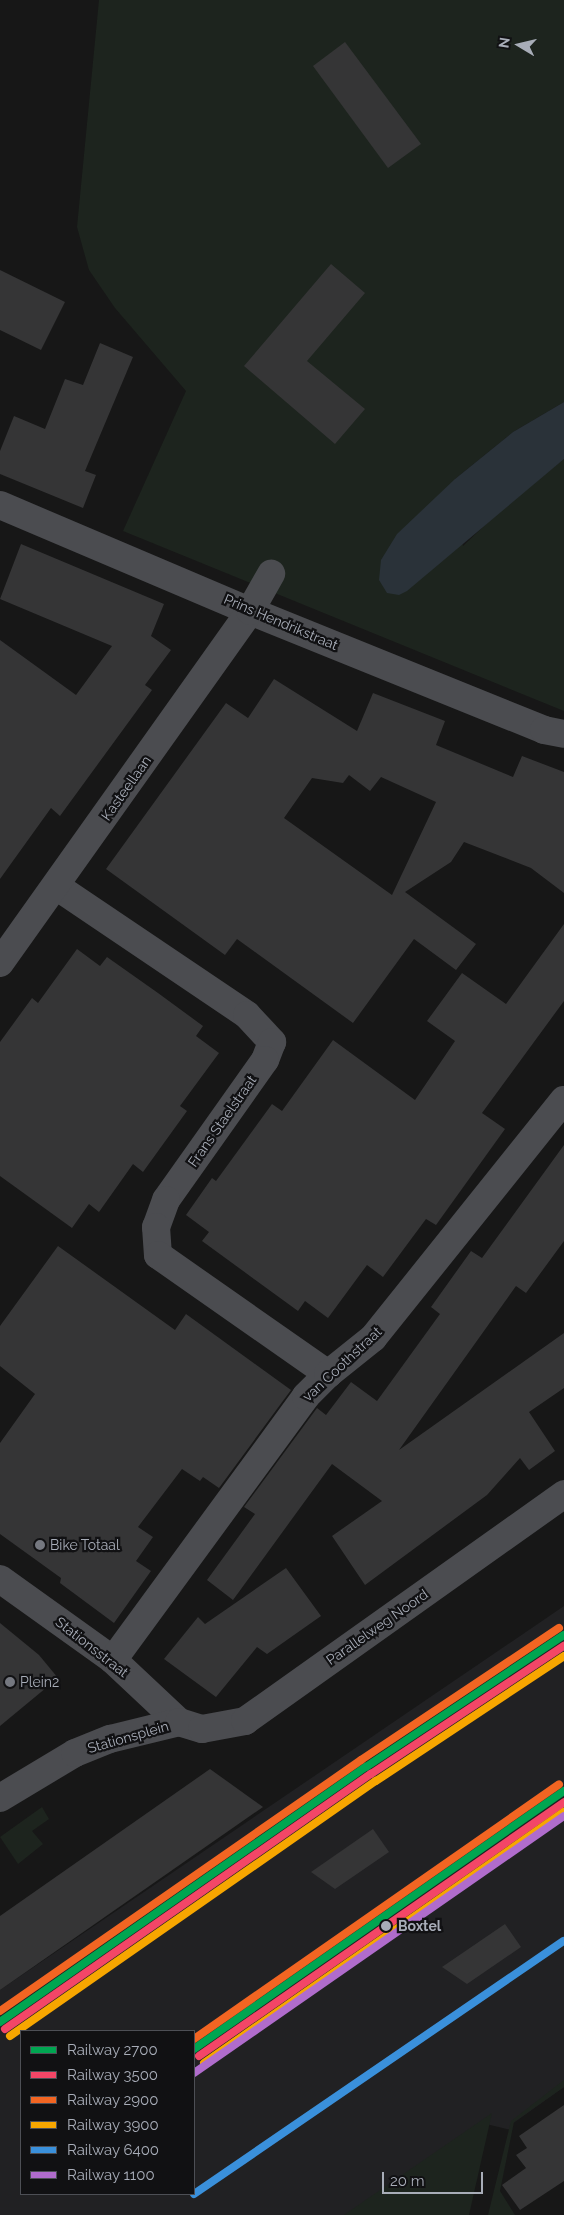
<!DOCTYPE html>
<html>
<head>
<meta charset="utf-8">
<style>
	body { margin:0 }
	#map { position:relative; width:564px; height:2215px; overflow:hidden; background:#171717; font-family:Raleway,sans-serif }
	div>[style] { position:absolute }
	.built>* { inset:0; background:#212123 }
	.green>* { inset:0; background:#1d241e }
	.water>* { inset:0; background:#2a3239 }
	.building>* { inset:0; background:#353536 }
	.minor>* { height:28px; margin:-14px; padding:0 14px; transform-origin:14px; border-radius:14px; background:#4b4c50 }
	.tertiary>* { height:28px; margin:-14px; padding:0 14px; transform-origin:14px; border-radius:14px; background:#4b4c50 }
	.rail-1>* { height:8px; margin:-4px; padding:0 4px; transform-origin:4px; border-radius:4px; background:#00a651 }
	.rail-2>* { height:8px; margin:-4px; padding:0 4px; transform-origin:4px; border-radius:4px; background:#f34667 }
	.rail-3>* { height:8px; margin:-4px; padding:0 4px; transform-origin:4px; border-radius:4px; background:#f26522 }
	.rail-4>* { height:8px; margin:-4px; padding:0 4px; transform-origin:4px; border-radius:4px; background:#f7a600 }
	.rail-5>* { height:8px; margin:-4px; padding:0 4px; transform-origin:4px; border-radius:4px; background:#3a90db }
	.rail-6>* { height:8px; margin:-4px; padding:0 4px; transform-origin:4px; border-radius:4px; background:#b06ccc }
	.dots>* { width:14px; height:14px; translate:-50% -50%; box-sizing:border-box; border:2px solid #111113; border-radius:50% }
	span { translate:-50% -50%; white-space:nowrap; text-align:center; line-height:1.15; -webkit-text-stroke:4.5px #111113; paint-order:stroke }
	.street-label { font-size:14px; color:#a8adb8 }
	.poi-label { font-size:14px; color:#a8adb8 }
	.left { translate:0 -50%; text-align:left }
	.stop-label { font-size:14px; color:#a8adb8; font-weight:700 }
	.legend { position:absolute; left:20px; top:2030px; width:175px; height:165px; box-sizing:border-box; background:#111113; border:1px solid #4d4f55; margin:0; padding:6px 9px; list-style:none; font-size:15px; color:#a8adb8 }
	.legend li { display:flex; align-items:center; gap:10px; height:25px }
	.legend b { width:25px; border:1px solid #4d4f55 }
	.north { position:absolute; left:494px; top:20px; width:50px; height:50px; -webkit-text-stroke:4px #111113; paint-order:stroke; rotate:279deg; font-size:14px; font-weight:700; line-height:20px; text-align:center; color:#a8adb8 }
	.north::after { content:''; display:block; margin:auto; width:18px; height:22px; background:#a8adb8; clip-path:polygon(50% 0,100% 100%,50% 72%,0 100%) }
	.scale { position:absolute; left:382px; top:2172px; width:101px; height:22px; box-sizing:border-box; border:2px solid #a8adb8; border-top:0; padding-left:6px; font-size:15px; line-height:18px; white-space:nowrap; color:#a8adb8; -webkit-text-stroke:4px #111113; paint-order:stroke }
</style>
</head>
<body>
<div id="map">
	<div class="built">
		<div style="clip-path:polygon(evenodd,564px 1606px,564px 2087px,512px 2124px,511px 2130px,486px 2124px,465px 2215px,0 2215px,0 1990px,564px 1606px,21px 2031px,194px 2031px,194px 2194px,21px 2194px,21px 2031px)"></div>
	</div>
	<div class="green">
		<div style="clip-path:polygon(99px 0,564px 0,564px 402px,513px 432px,455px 479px,463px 546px,505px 506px,564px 459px,564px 711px,123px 531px,186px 391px,115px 308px,89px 270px,77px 227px)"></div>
		<div style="clip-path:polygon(42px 1807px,49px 1819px,32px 1831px,43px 1844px,18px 1864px,0 1837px)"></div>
		<div style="clip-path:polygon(564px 2080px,564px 2087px,514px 2122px,500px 2191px,515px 2215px,488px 2215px,511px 2121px)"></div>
		<div style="clip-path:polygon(492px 2113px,469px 2215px,344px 2215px)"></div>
	</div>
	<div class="water">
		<div style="clip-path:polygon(564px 402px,564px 459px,407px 591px,399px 595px,387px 593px,379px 580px,381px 560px,397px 534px,455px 479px,513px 432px)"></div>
	</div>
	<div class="building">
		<div style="clip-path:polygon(345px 42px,421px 144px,388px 168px,313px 66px)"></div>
		<div style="clip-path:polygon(331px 264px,365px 293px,307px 361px,365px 409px,335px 444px,244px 366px)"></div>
		<div style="clip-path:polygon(0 270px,65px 302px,41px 350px,0 330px)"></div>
		<div style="clip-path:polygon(100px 343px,133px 357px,85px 471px,96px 475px,83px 508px,0 474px,0 451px,14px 416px,45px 429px,65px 379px,83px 385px)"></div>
		<div style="clip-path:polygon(21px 544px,164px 604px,151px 636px,171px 650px,145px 685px,152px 690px,60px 816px,51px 808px,0 879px,0 640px,76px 695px,112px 646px,0 599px)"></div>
		<div style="clip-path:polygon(evenodd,274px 679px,357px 731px,373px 693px,445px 721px,436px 745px,513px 777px,522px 756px,564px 772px,564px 893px,531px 868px,464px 842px,451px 862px,405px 892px,476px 944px,456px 970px,414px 939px,353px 1023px,237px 939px,225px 955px,106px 869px,226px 703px,248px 718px,274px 679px,349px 775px,370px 791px,381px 777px,436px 802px,392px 895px,284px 818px,312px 778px,343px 783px,349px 775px)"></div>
		<div style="clip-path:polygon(564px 924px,564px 1001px,482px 1113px,505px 1129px,436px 1225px,426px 1219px,383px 1277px,367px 1265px,328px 1318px,305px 1301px,298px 1311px,202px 1241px,209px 1232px,186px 1215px,212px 1178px,216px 1181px,272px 1104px,282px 1111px,333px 1040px,415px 1100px,455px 1041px,427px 1021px,462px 973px,506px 1004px)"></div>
		<div style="clip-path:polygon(77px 949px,100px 966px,107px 957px,158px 993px,203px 1026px,196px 1036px,219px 1053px,180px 1106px,187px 1111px,143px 1172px,133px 1164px,99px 1212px,89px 1204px,72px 1228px,0 1176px,0 1042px,32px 998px,38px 1003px)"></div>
		<div style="clip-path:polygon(564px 1145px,564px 1241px,526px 1293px,516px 1286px,399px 1450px,564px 1333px,564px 1388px,529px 1412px,555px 1451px,529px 1470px,520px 1458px,487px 1495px,365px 1585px,332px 1536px,382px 1501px,332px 1464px,233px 1600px,207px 1580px,255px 1514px,244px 1507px,317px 1408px,326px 1415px,351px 1382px,377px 1401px,440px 1314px,431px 1307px,471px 1251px,482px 1258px)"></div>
		<div style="clip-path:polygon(58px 1246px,175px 1330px,186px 1314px,291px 1390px,219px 1488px,203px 1477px,200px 1481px,182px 1469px,138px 1527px,153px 1537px,136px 1561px,151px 1571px,114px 1623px,60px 1583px,61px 1578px,0 1534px,0 1443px,35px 1394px,0 1366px,0 1326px)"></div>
		<div style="clip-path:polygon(286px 1568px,321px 1616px,267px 1654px,257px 1647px,216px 1697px,164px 1659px,198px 1617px,205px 1624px)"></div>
		<div style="clip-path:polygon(0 1623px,39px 1655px,58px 1678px,0 1726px)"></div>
		<div style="clip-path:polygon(210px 1769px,263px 1807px,0 1990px,0 1916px)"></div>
		<div style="clip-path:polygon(373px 1829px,389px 1852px,335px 1889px,311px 1872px)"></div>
		<div style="clip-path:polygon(505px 1924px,521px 1947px,467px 1984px,442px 1967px)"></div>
		<div style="clip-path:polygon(564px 2105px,564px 2181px,520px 2210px,502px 2185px,526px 2168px,516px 2155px,527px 2148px,519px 2136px)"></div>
	</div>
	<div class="minor">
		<div style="left:0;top:505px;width:272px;rotate:23deg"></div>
		<div style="left:250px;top:611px;width:317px;rotate:22deg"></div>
		<div style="left:544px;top:730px;width:20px;rotate:11deg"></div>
		<div style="left:56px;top:886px;width:230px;rotate:34deg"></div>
		<div style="left:247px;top:1015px;width:37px;rotate:47deg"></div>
		<div style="left:272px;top:1042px;width:19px;rotate:111deg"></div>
		<div style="left:265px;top:1060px;width:171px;rotate:125.3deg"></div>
		<div style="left:166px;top:1200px;width:29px;rotate:110deg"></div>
		<div style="left:156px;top:1227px;width:28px;rotate:86deg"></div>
		<div style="left:158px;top:1255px;width:208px;rotate:35deg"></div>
		<div style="left:0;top:963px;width:432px;rotate:-54.6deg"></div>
		<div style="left:250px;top:611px;width:43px;rotate:-60.4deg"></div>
		<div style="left:0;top:1579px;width:139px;rotate:35.6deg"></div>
		<div style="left:113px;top:1660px;width:91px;rotate:43.2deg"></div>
		<div style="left:113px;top:1660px;width:327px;rotate:-53.8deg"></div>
		<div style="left:306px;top:1396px;width:31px;rotate:-45deg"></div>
		<div style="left:328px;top:1374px;width:58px;rotate:-38.7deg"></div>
		<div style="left:373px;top:1338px;width:305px;rotate:-51.3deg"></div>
	</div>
	<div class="tertiary">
		<div style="left:0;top:1798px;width:87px;rotate:-31deg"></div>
		<div style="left:75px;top:1753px;width:38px;rotate:-22deg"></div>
		<div style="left:110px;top:1739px;width:71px;rotate:-13.8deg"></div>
		<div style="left:179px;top:1722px;width:24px;rotate:17deg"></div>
		<div style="left:202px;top:1729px;width:44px;rotate:-10.5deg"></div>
		<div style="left:245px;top:1721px;width:392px;rotate:-35.4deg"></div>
	</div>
	<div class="rail-1">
		<div style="left:0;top:2022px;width:446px;rotate:-34.9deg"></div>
		<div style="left:366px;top:1767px;width:238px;rotate:-33.7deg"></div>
		<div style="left:194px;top:2049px;width:451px;rotate:-34.9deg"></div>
	</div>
	<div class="rail-2">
		<div style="left:5px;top:2029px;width:446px;rotate:-34.9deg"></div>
		<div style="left:371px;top:1774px;width:232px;rotate:-33.6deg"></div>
		<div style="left:199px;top:2056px;width:445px;rotate:-34.8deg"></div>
	</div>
	<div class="rail-3">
		<div style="left:0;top:2011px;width:440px;rotate:-34.8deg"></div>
		<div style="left:361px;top:1760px;width:238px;rotate:-33.7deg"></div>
		<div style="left:194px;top:2039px;width:445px;rotate:-34.9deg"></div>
	</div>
	<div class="rail-4">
		<div style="left:10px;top:2036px;width:446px;rotate:-34.9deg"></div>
		<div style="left:376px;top:1781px;width:226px;rotate:-33.6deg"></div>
		<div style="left:204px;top:2063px;width:439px;rotate:-34.9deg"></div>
	</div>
	<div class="rail-5">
		<div style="left:194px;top:2194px;width:448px;rotate:-34.4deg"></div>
	</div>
	<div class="rail-6">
		<div style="left:194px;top:2073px;width:450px;rotate:-34.8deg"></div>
	</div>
	<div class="dots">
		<div style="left:40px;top:1545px;background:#757880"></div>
		<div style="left:10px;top:1682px;background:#757880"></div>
		<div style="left:386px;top:1926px;background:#a8adb8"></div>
	</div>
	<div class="street-label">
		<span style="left:281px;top:622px;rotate:23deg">Prins Hendrikstraat</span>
		<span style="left:126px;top:788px;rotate:-55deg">Kasteellaan</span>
		<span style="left:222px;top:1121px;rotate:-55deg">Frans Staelstraat</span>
		<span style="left:342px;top:1364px;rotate:-43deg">van Coothstraat</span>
		<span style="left:377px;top:1627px;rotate:-35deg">Parallelweg Noord</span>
		<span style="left:92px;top:1647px;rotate:38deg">Stationsstraat</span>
		<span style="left:128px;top:1737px;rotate:-16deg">Stationsplein</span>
	</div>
	<div class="poi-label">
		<span class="left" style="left:50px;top:1545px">Bike Totaal</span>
		<span class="left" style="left:20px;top:1682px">Plein2</span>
	</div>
	<div class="stop-label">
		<span class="left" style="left:398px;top:1926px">Boxtel</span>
	</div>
	<ul class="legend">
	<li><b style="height:6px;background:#00a651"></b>Railway 2700</li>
	<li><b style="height:6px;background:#f34667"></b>Railway 3500</li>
	<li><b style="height:6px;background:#f26522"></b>Railway 2900</li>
	<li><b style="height:6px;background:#f7a600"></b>Railway 3900</li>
	<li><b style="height:6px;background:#3a90db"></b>Railway 6400</li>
	<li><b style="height:6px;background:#b06ccc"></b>Railway 1100</li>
	</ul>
	<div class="north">N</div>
	<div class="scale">20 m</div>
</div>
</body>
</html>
